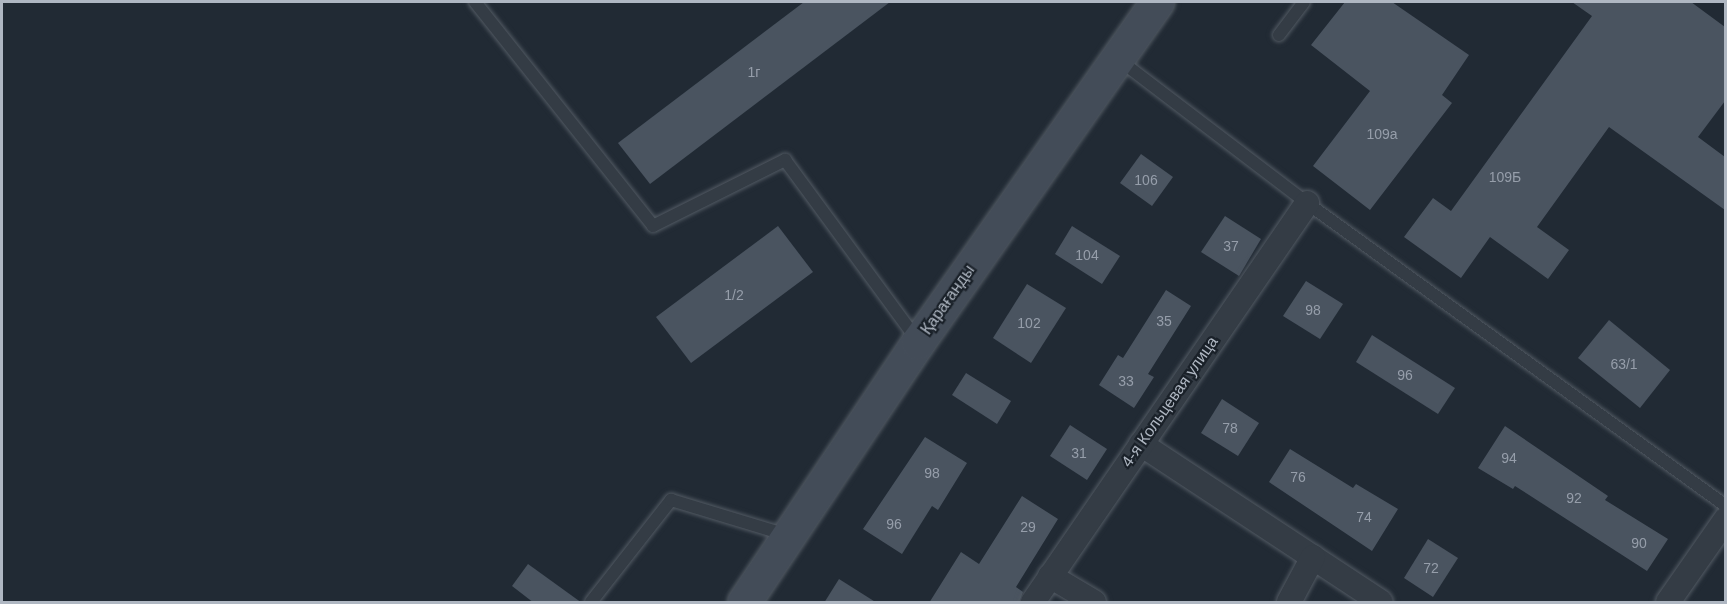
<!DOCTYPE html>
<html>
<head>
<meta charset="utf-8">
<style>
	body { margin:0 }
	#map { position:relative; width:1727px; height:604px; overflow:hidden; background:#212a34; font-family:Helvetica,sans-serif }
	div>[style] { position:absolute }
	.building>* { inset:0; background:#4a5460 }
	.roads { filter:drop-shadow(0 0 2px #525a63) drop-shadow(0 0 2px #525a63) }
	.lane>* { height:12px; margin:-6px; padding:0 6px; transform-origin:6px; border-radius:6px; background:#343c45 }
	.street>* { height:24px; margin:-12px; padding:0 12px; transform-origin:12px; border-radius:12px; background:#343c45 }
	.secondary>* { height:33px; margin:-16.5px; padding:0 16.5px; transform-origin:16.5px; border-radius:16.5px; background:#434c58 }
	span { translate:-50% -50%; white-space:nowrap; text-align:center; line-height:1.15; -webkit-text-stroke:4.5px #1a2129; paint-order:stroke }
	.number-label { font-size:14px; color:#969eaa }
	.number-label span { -webkit-text-stroke-width:0 }
	.street-label { font-size:16px; color:#afb7c2 }
	.frame { position:absolute; inset:0; border:3px solid #afb7c2; pointer-events:none }
</style>
</head>
<body>
<div id="map">
	<div class="building">
		<div style="clip-path:polygon(804px 2px,890px 2px,650px 184px,618px 143px)"></div>
		<div style="clip-path:polygon(1345px 2px,1392px 2px,1469px 55px,1442px 95px,1452px 103px,1370px 210px,1313px 166px,1370px 91px,1311px 45px)"></div>
		<div style="clip-path:polygon(1572px 2px,1691px 2px,1725px 27px,1725px 101px,1698px 137px,1725px 157px,1725px 210px,1609px 127px,1537px 227px,1569px 250px,1548px 279px,1490px 237px,1461px 278px,1404px 237px,1433px 198px,1451px 211px,1592px 16px)"></div>
		<div style="clip-path:polygon(1141px 154px,1173px 177px,1152px 206px,1120px 183px)"></div>
		<div style="clip-path:polygon(1225px 216px,1261px 239px,1239px 276px,1201px 252px)"></div>
		<div style="clip-path:polygon(778px 226px,813px 272px,691px 363px,656px 317px)"></div>
		<div style="clip-path:polygon(1072px 226px,1120px 256px,1102px 284px,1055px 254px)"></div>
		<div style="clip-path:polygon(1306px 281px,1343px 304px,1320px 339px,1283px 316px)"></div>
		<div style="clip-path:polygon(1027px 284px,1066px 308px,1031px 363px,993px 338px)"></div>
		<div style="clip-path:polygon(1166px 290px,1191px 306px,1148px 374px,1154px 377px,1134px 408px,1099px 385px,1118px 355px,1123px 358px)"></div>
		<div style="clip-path:polygon(1609px 320px,1670px 370px,1640px 408px,1578px 358px)"></div>
		<div style="clip-path:polygon(1372px 335px,1455px 388px,1438px 414px,1356px 362px)"></div>
		<div style="clip-path:polygon(966px 373px,1011px 401px,997px 424px,952px 395px)"></div>
		<div style="clip-path:polygon(1222px 399px,1259px 423px,1238px 456px,1201px 433px)"></div>
		<div style="clip-path:polygon(1070px 425px,1107px 449px,1087px 480px,1050px 456px)"></div>
		<div style="clip-path:polygon(1505px 426px,1608px 496px,1605px 500px,1668px 539px,1647px 571px,1515px 486px,1513px 489px,1478px 468px)"></div>
		<div style="clip-path:polygon(925px 437px,967px 463px,938px 510px,932px 506px,902px 554px,863px 529px)"></div>
		<div style="clip-path:polygon(1290px 449px,1353px 488px,1356px 484px,1398px 509px,1372px 551px,1269px 482px)"></div>
		<div style="clip-path:polygon(1022px 496px,1058px 519px,1016px 587px,1023px 592px,1019px 603px,929px 603px,961px 552px,979px 564px)"></div>
		<div style="clip-path:polygon(1428px 539px,1458px 558px,1433px 597px,1404px 578px)"></div>
		<div style="clip-path:polygon(528px 564px,582px 603px,534px 603px,512px 586px)"></div>
		<div style="clip-path:polygon(839px 579px,877px 603px,824px 603px)"></div>
	</div>
	<div class="roads">
		<div class="lane">
			<div style="left:475px;top:2px;width:286px;rotate:51.5deg"></div>
			<div style="left:653px;top:226px;width:148px;rotate:-26.6deg"></div>
			<div style="left:785px;top:160px;width:225px;rotate:53.7deg"></div>
			<div style="left:1279px;top:35px;width:41px;rotate:-52.9deg"></div>
			<div style="left:1118px;top:59px;width:238px;rotate:37.3deg"></div>
			<div style="left:1307px;top:203px;width:517px;rotate:35.87deg"></div>
			<div style="left:591px;top:602px;width:130px;rotate:-51.9deg"></div>
			<div style="left:671px;top:500px;width:121px;rotate:16.8deg"></div>
		</div>
		<div class="street">
			<div style="left:1141px;top:444px;width:287px;rotate:33.4deg"></div>
			<div style="left:1050px;top:576px;width:51px;rotate:30.6deg"></div>
			<div style="left:1033px;top:602px;width:484px;rotate:-55.5deg"></div>
			<div style="left:1289px;top:602px;width:51px;rotate:-61.9deg"></div>
			<div style="left:1668px;top:602px;width:101px;rotate:-55.1deg"></div>
		</div>
		<div class="secondary">
			<div style="left:744px;top:602px;width:313px;rotate:-56.2deg"></div>
			<div style="left:918px;top:342px;width:416px;rotate:-54.9deg"></div>
		</div>
	</div>
	<div class="number-label">
		<span style="left:754px;top:72px">1г</span>
		<span style="left:1382px;top:134px">109а</span>
		<span style="left:1505px;top:177px">109Б</span>
		<span style="left:1146px;top:180px">106</span>
		<span style="left:1231px;top:246px">37</span>
		<span style="left:1087px;top:255px">104</span>
		<span style="left:734px;top:295px">1/2</span>
		<span style="left:1313px;top:310px">98</span>
		<span style="left:1164px;top:321px">35</span>
		<span style="left:1029px;top:323px">102</span>
		<span style="left:1624px;top:364px">63/1</span>
		<span style="left:1405px;top:375px">96</span>
		<span style="left:1126px;top:381px">33</span>
		<span style="left:1230px;top:428px">78</span>
		<span style="left:1079px;top:453px">31</span>
		<span style="left:1509px;top:458px">94</span>
		<span style="left:932px;top:473px">98</span>
		<span style="left:1298px;top:477px">76</span>
		<span style="left:1574px;top:498px">92</span>
		<span style="left:1364px;top:517px">74</span>
		<span style="left:894px;top:524px">96</span>
		<span style="left:1028px;top:527px">29</span>
		<span style="left:1639px;top:543px">90</span>
		<span style="left:1431px;top:568px">72</span>
	</div>
	<div class="street-label">
		<span style="left:948px;top:300px;rotate:-55deg">Қарағанды</span>
		<span style="left:1170px;top:402px;rotate:-55deg">4-я Кольцевая улица</span>
	</div>
	<div class="frame"></div>
</div>
</body>
</html>
